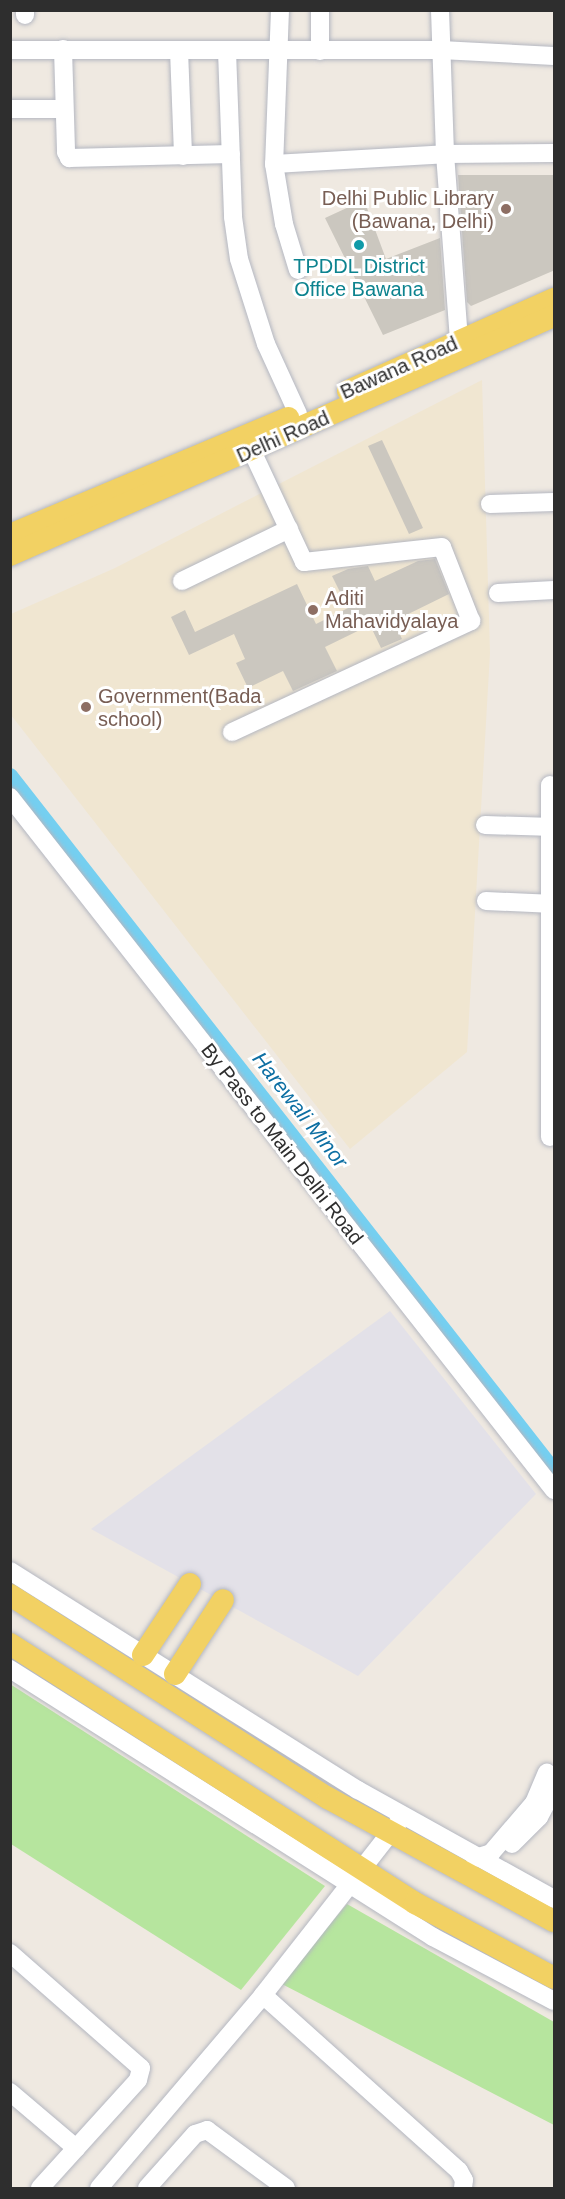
<!DOCTYPE html>
<html>
<head>
<meta charset="utf-8">
<style>
	body { margin:0 }
	#map { position:relative; width:565px; height:2199px; overflow:hidden; background:#efe9e1; font-family:Arial,sans-serif }
	div>[style] { position:absolute }
	.industrial>* { inset:0; background:#e3e1e8 }
	.education>* { inset:0; background:#f0e6d1 }
	.green>* { inset:0; background:#b6e59e }
	.canal>* { height:16px; margin:-8px; padding:0 8px; transform-origin:8px; border-radius:8px; background:#75cff0 }
	.building>* { inset:0; background:#cbc7bf }
	.roads { filter:drop-shadow(0 0 2px #b4b7c1) drop-shadow(0 0 2px #b4b7c1) }
	.minor>* { height:18px; margin:-9px; padding:0 9px; transform-origin:9px; border-radius:9px; background:#fff }
	.major>* { height:22px; margin:-11px; padding:0 11px; transform-origin:11px; border-radius:11px; background:#f2d163 }
	.dots>* { width:16px; height:16px; translate:-50% -50%; box-sizing:border-box; border:3px solid #fff; border-radius:50% }
	span { translate:-50% -50%; white-space:nowrap; text-align:center; line-height:1.15; -webkit-text-stroke:6px #fff; paint-order:stroke }
	.education-label { font-size:20px; color:#785e54 }
	.right { translate:-100% -50%; text-align:right }
	.left { translate:0 -50%; text-align:left }
	.culture-label { font-size:20px; color:#0d838f }
	.street-label { font-size:20px; color:#2e2e2e }
	.water-label { font-size:21px; color:#0d6fa3; font-style:italic }
	.frame { position:absolute; inset:0; border:12px solid #2e2e2e; pointer-events:none }
</style>
</head>
<body>
<div id="map">
	<div class="industrial">
		<div style="clip-path:polygon(390px 1311px,536px 1494px,358px 1676px,91px 1529px)"></div>
	</div>
	<div class="education">
		<div style="clip-path:polygon(482px 380px,490px 653px,467px 1052px,350px 1149px,11px 715px,11px 614px,115px 568px)"></div>
	</div>
	<div class="green">
		<div style="clip-path:polygon(10px 1684px,325px 1886px,241px 1990px,11px 1844px)"></div>
		<div style="clip-path:polygon(347px 1904px,554px 2022px,554px 2125px,280px 1983px)"></div>
	</div>
	<div class="canal">
		<div style="left:10px;top:776px;width:883px;rotate:51.95deg"></div>
	</div>
	<div class="building">
		<div style="clip-path:polygon(458px 175px,555px 175px,555px 270px,471px 306px,467px 302px)"></div>
		<div style="clip-path:polygon(364px 200px,386px 259px,440px 238px,445px 310px,383px 335px,325px 218px)"></div>
		<div style="clip-path:polygon(382px 440px,423px 528px,409px 534px,368px 446px)"></div>
		<div style="clip-path:polygon(435px 559px,449px 594px,394px 621px,402px 639px,381px 648px,370px 625px,325px 647px,337px 671px,293px 691px,283px 671px,248px 688px,236px 663px,245px 659px,234px 634px,189px 655px,171px 617px,185px 610px,195px 632px,297px 584px,316px 624px,348px 608px,332px 576px,348px 569px,368px 566px,375px 581px,418px 561px)"></div>
	</div>
	<div class="roads">
		<div class="minor">
			<div style="left:25px;top:10px;width:5px;rotate:90deg"></div>
			<div style="left:280px;top:10px;width:154px;rotate:92.2deg"></div>
			<div style="left:274px;top:164px;width:61px;rotate:80.5deg"></div>
			<div style="left:284px;top:224px;width:48px;rotate:73.1deg"></div>
			<div style="left:320px;top:10px;width:41px;rotate:90deg"></div>
			<div style="left:440px;top:10px;width:144px;rotate:88deg"></div>
			<div style="left:445px;top:154px;width:188px;rotate:85.7deg"></div>
			<div style="left:459px;top:341px;width:12px;rotate:66deg"></div>
			<div style="left:63px;top:49px;width:103px;rotate:88.3deg"></div>
			<div style="left:66px;top:152px;width:7px;rotate:63deg"></div>
			<div style="left:69px;top:158px;width:162px;rotate:-1.4deg"></div>
			<div style="left:10px;top:50px;width:431px"></div>
			<div style="left:441px;top:50px;width:113px;rotate:3deg"></div>
			<div style="left:179px;top:50px;width:106px;rotate:87.8deg"></div>
			<div style="left:227px;top:51px;width:166px;rotate:87.9deg"></div>
			<div style="left:233px;top:217px;width:42px;rotate:81.9deg"></div>
			<div style="left:239px;top:259px;width:89px;rotate:72.4deg"></div>
			<div style="left:266px;top:344px;width:77px;rotate:65.4deg"></div>
			<div style="left:10px;top:109px;width:54px"></div>
			<div style="left:274px;top:164px;width:171px;rotate:-3.3deg"></div>
			<div style="left:445px;top:154px;width:109px;rotate:-0.5deg"></div>
			<div style="left:490px;top:504px;width:64px;rotate:-1.8deg"></div>
			<div style="left:182px;top:581px;width:119px;rotate:-25.9deg"></div>
			<div style="left:498px;top:593px;width:56px;rotate:-3.1deg"></div>
			<div style="left:232px;top:732px;width:264px;rotate:-24.9deg"></div>
			<div style="left:471px;top:621px;width:79px;rotate:-111.4deg"></div>
			<div style="left:442px;top:547px;width:139px;rotate:173.8deg"></div>
			<div style="left:304px;top:562px;width:123px;rotate:-115.1deg"></div>
			<div style="left:550px;top:785px;width:352px;rotate:90deg"></div>
			<div style="left:10px;top:797px;width:881px;rotate:51.87deg"></div>
			<div style="left:485px;top:825px;width:69px;rotate:1.7deg"></div>
			<div style="left:486px;top:901px;width:68px;rotate:2.5deg"></div>
			<div style="left:10px;top:1571px;width:411px;rotate:32.2deg"></div>
			<div style="left:358px;top:1790px;width:224px;rotate:29.1deg"></div>
			<div style="left:10px;top:1669px;width:501px;rotate:32.36deg"></div>
			<div style="left:433px;top:1937px;width:137px;rotate:27.9deg"></div>
			<div style="left:512px;top:1844px;width:38px;rotate:-45deg"></div>
			<div style="left:539px;top:1817px;width:32px;rotate:-62deg"></div>
			<div style="left:475px;top:1858px;width:17px;rotate:-17deg"></div>
			<div style="left:491px;top:1853px;width:66px;rotate:-49.3deg"></div>
			<div style="left:534px;top:1803px;width:33px;rotate:-67deg"></div>
			<div style="left:10px;top:1953px;width:174px;rotate:41.3deg"></div>
			<div style="left:141px;top:2068px;width:12px;rotate:104deg"></div>
			<div style="left:138px;top:2080px;width:146px;rotate:132.2deg"></div>
			<div style="left:263px;top:1995px;width:263px;rotate:41.9deg"></div>
			<div style="left:459px;top:2171px;width:10px;rotate:61deg"></div>
			<div style="left:464px;top:2180px;width:8px;rotate:97deg"></div>
			<div style="left:10px;top:2092px;width:87px;rotate:40.3deg"></div>
			<div style="left:99px;top:2188px;width:253px;rotate:-49.6deg"></div>
			<div style="left:263px;top:1995px;width:219px;rotate:-51.9deg"></div>
			<div style="left:147px;top:2188px;width:72px;rotate:-48.4deg"></div>
			<div style="left:195px;top:2134px;width:13px;rotate:-18deg"></div>
			<div style="left:207px;top:2130px;width:98px;rotate:36.3deg"></div>
		</div>
		<div class="major">
			<div style="left:348px;top:391px;width:226px;rotate:-24.1deg"></div>
			<div style="left:10px;top:535px;width:302px;rotate:-22.8deg"></div>
			<div style="left:10px;top:555px;width:594px;rotate:-23.72deg"></div>
			<div style="left:10px;top:1595px;width:377px;rotate:32.6deg"></div>
			<div style="left:328px;top:1798px;width:257px;rotate:28.6deg"></div>
			<div style="left:10px;top:1644px;width:481px;rotate:32.6deg"></div>
			<div style="left:415px;top:1903px;width:158px;rotate:28.3deg"></div>
			<div style="left:143px;top:1655px;width:85px;rotate:-56.5deg"></div>
			<div style="left:175px;top:1674px;width:88px;rotate:-57deg"></div>
		</div>
	</div>
	<div class="dots">
		<div style="left:506px;top:209px;background:#8d6e63"></div>
		<div style="left:359px;top:245px;background:#0f9aa8"></div>
		<div style="left:313px;top:610px;background:#8d6e63"></div>
		<div style="left:86px;top:707px;background:#8d6e63"></div>
	</div>
	<div class="education-label">
		<span class="right" style="left:494px;top:210px">Delhi Public Library<br>(Bawana, Delhi)</span>
		<span class="left" style="left:325px;top:610px">Aditi<br>Mahavidyalaya</span>
		<span class="left" style="left:98px;top:708px">Government(Bada<br>school)</span>
	</div>
	<div class="culture-label">
		<span style="left:359px;top:278px">TPDDL District<br>Office Bawana</span>
	</div>
	<div class="street-label">
		<span style="left:399px;top:368px;rotate:-24deg">Bawana Road</span>
		<span style="left:283px;top:437px;rotate:-24deg">Delhi Road</span>
		<span style="left:282px;top:1144px;rotate:52deg">By Pass to Main Delhi Road</span>
	</div>
	<div class="water-label">
		<span style="left:300px;top:1110px;rotate:52deg">Harewali Minor</span>
	</div>
	<div class="frame"></div>
</div>
</body>
</html>
